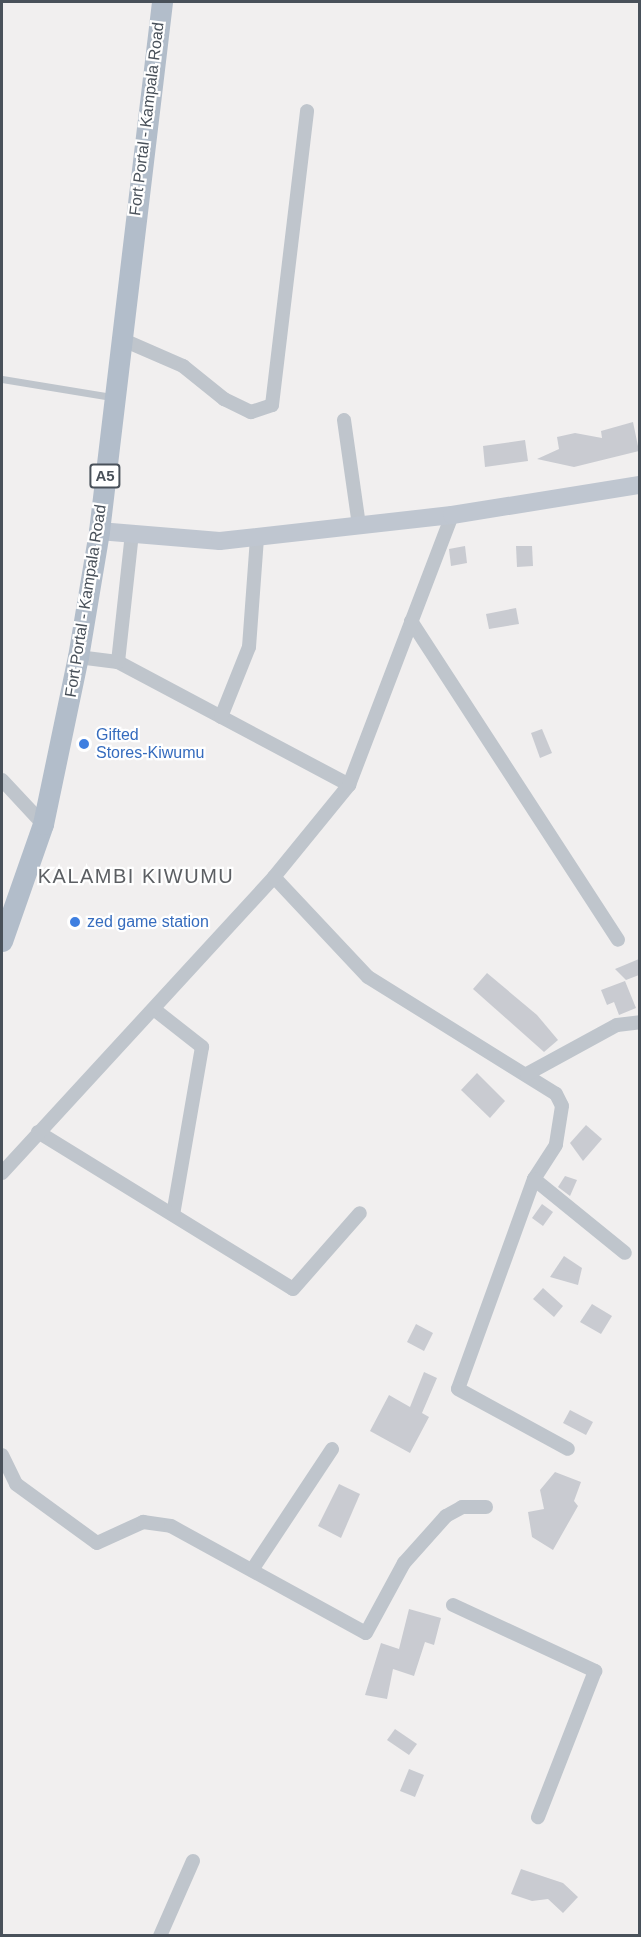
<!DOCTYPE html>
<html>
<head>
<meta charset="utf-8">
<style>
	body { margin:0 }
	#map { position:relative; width:641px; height:1937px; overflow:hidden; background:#f1efef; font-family:Helvetica,sans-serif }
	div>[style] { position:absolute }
	.building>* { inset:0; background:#c9cbd1 }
	.lane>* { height:7px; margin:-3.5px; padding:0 3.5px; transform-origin:3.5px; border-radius:3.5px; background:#bfc5cc }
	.street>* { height:14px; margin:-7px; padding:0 7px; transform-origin:7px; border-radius:7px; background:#bfc5cc }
	.secondary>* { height:18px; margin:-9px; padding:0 9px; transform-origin:9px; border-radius:9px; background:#bfc6d0 }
	.primary>* { height:21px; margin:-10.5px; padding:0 10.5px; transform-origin:10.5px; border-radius:10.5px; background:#b2bdca }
	.dots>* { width:16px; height:16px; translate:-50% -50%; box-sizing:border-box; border:3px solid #fff; border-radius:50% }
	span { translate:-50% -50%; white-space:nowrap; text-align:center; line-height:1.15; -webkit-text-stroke:4.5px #fff; paint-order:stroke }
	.shield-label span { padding:2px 4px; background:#fff; border:2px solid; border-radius:4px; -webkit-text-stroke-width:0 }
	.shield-label { font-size:15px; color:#49515a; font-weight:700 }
	.street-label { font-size:16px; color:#49515a }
	.shop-label { font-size:16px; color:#366cbe }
	.left { translate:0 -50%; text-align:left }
	.quarter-label { font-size:20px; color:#5c5f63; letter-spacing:1.5px }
	.frame { position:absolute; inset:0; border:3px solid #49515a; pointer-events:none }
</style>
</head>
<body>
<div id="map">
	<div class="building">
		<div style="clip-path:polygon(633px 422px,639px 451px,574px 467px,537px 459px,559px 449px,557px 437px,575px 433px,602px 438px,601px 431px)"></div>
		<div style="clip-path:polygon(525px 440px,528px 461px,485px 467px,483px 446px)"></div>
		<div style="clip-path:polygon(465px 546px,467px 563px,451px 566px,449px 549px)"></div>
		<div style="clip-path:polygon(516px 546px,532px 546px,533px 566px,517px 567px)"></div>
		<div style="clip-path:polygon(516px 608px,519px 624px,489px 629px,486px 614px)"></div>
		<div style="clip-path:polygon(542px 729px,552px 753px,540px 758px,531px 733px)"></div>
		<div style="clip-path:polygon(639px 959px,639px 975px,626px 980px,615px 969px)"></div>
		<div style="clip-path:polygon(487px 973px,537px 1015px,558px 1040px,544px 1052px,473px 989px)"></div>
		<div style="clip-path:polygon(625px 981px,636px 1008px,619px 1015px,614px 1002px,607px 1005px,601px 990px)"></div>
		<div style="clip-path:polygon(477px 1073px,505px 1101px,490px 1118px,461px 1090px)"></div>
		<div style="clip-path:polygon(586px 1125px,602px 1139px,583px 1161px,570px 1143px)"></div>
		<div style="clip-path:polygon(565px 1176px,577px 1180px,570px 1196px,558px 1187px)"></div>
		<div style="clip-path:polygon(542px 1204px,553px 1212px,543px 1226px,532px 1218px)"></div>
		<div style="clip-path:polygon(564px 1256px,582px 1268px,578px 1285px,550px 1277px)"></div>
		<div style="clip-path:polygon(543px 1288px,563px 1306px,554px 1317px,533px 1299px)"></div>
		<div style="clip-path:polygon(592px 1304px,612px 1316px,601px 1334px,580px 1322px)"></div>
		<div style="clip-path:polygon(416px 1324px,433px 1333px,424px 1351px,407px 1342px)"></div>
		<div style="clip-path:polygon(424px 1372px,437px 1378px,422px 1413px,429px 1417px,410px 1453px,370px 1431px,389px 1395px,410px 1407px)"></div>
		<div style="clip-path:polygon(570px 1410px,593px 1422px,586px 1435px,563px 1423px)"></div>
		<div style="clip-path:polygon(555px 1472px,581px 1482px,574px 1501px,578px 1506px,553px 1550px,532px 1537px,528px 1512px,544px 1509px,540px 1490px)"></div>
		<div style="clip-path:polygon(339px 1484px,360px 1494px,341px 1538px,318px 1526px)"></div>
		<div style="clip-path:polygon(409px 1609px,441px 1618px,434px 1645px,425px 1642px,414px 1676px,393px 1669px,387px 1699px,365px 1695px,381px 1643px,399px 1649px)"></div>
		<div style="clip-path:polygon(395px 1729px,417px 1744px,409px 1755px,387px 1740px)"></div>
		<div style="clip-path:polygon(409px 1769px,424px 1775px,415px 1797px,400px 1791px)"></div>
		<div style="clip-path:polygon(521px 1869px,563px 1883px,578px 1897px,563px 1913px,548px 1899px,532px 1901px,511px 1894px)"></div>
	</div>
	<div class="lane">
		<div style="left:2px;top:379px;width:111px;rotate:9.3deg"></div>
	</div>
	<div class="street">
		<div style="left:121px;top:339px;width:68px;rotate:23.5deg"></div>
		<div style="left:183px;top:366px;width:53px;rotate:38.8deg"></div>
		<div style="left:224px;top:399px;width:30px;rotate:26deg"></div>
		<div style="left:251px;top:412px;width:22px;rotate:-18deg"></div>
		<div style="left:272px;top:405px;width:296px;rotate:-83.2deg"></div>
		<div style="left:344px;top:420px;width:106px;rotate:81.9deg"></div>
		<div style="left:411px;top:621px;width:380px;rotate:57deg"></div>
		<div style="left:78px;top:657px;width:40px;rotate:7.1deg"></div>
		<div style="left:118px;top:662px;width:262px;rotate:28deg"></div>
		<div style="left:118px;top:662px;width:129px;rotate:-83.8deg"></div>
		<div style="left:221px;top:717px;width:75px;rotate:-68.2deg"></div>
		<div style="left:249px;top:647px;width:110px;rotate:-85.8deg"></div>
		<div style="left:2px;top:780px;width:60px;rotate:47deg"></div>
		<div style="left:274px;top:877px;width:137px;rotate:46.8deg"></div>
		<div style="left:368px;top:977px;width:221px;rotate:31.9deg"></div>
		<div style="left:556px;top:1094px;width:13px;rotate:63deg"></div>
		<div style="left:562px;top:1106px;width:39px;rotate:99deg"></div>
		<div style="left:556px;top:1145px;width:40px;rotate:122.9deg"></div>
		<div style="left:534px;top:1179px;width:223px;rotate:109.9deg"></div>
		<div style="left:458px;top:1389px;width:125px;rotate:28.6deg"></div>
		<div style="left:155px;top:1010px;width:60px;rotate:38.2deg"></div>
		<div style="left:202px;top:1047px;width:170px;rotate:99.8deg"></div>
		<div style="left:527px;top:1074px;width:102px;rotate:-28.6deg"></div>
		<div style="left:617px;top:1025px;width:23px;rotate:-7deg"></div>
		<div style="left:38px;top:1132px;width:299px;rotate:31.6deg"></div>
		<div style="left:293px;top:1289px;width:101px;rotate:-48.6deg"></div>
		<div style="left:2px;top:1173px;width:402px;rotate:-47.4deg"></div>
		<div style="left:274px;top:877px;width:119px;rotate:-50.8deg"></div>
		<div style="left:349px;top:785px;width:289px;rotate:-69.1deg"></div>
		<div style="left:534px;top:1179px;width:117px;rotate:39.1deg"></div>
		<div style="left:2px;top:1455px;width:32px;rotate:64deg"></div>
		<div style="left:16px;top:1484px;width:100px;rotate:36.1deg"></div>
		<div style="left:97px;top:1543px;width:51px;rotate:-24.5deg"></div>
		<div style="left:143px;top:1522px;width:28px;rotate:8deg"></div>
		<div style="left:171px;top:1526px;width:222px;rotate:28.8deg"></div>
		<div style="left:366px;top:1633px;width:80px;rotate:-61.5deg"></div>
		<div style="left:404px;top:1563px;width:63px;rotate:-48.2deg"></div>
		<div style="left:446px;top:1516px;width:18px;rotate:-29deg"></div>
		<div style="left:462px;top:1507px;width:24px"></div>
		<div style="left:252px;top:1570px;width:145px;rotate:-56.5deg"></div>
		<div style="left:453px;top:1605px;width:157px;rotate:24.9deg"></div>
		<div style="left:595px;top:1671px;width:157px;rotate:111.3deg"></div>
		<div style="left:160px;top:1936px;width:82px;rotate:-66.3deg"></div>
	</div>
	<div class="secondary">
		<div style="left:99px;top:531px;width:121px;rotate:4.7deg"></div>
		<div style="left:220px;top:541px;width:233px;rotate:-6.4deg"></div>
		<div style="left:452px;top:515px;width:190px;rotate:-9.1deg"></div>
	</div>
	<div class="primary">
		<div style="left:2px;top:941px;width:124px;rotate:-70.7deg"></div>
		<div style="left:43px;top:824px;width:171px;rotate:-78.2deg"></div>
		<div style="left:78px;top:657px;width:128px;rotate:-80.5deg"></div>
		<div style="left:99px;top:531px;width:533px;rotate:-83.21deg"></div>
	</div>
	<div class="dots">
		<div style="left:84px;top:744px;background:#3f7fe0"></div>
		<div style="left:75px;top:922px;background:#3f7fe0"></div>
	</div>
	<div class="shield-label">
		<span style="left:105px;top:476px">A5</span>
	</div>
	<div class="street-label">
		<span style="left:147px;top:119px;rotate:-83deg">Fort Portal - Kampala Road</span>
		<span style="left:86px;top:601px;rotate:-81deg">Fort Portal - Kampala Road</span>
	</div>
	<div class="shop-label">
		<span class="left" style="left:96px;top:744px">Gifted<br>Stores-Kiwumu</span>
		<span class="left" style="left:87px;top:922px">zed game station</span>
	</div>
	<div class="quarter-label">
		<span style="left:136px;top:876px">KALAMBI KIWUMU</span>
	</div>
	<div class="frame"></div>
</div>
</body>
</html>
